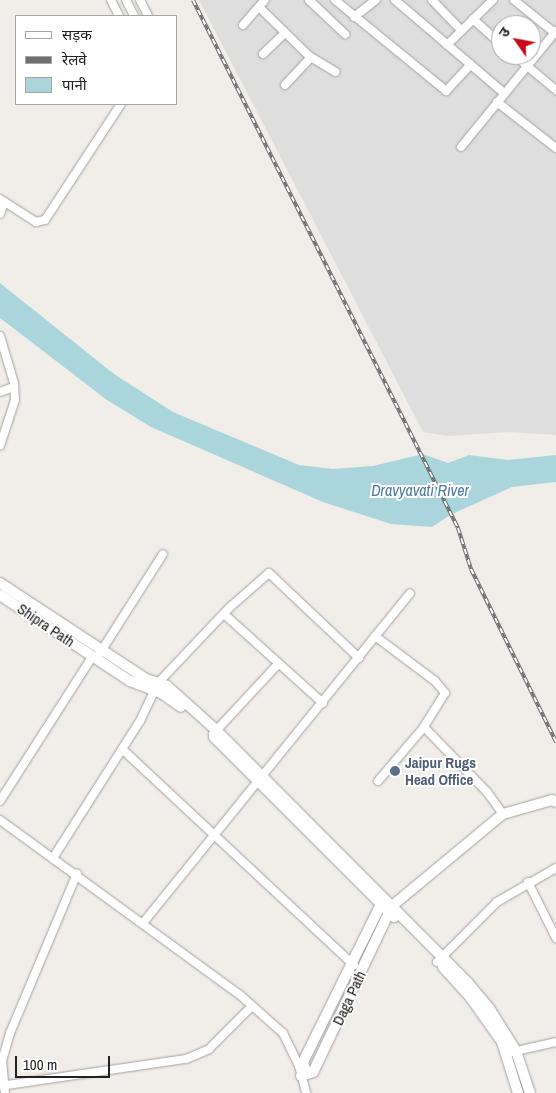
<!DOCTYPE html>
<html>
<head>
<meta charset="utf-8">
<style>
	body { margin:0 }
	#map { position:relative; width:556px; height:1093px; overflow:hidden; background:#f1ede8; font-family:"Archivo Narrow","Noto Sans Devanagari",sans-serif }
	div>[style] { position:absolute }
	.residential>* { inset:0; background:#dfdede }
	.water>* { inset:0; background:#abd5dc }
	.roads { filter:drop-shadow(0 0 1px #a2a2a2) drop-shadow(0 0 1px #a2a2a2) }
	.minor>* { height:8px; margin:-4px; padding:0 4px; transform-origin:4px; border-radius:4px; background:#fff }
	.tertiary>* { height:10px; margin:-5px; padding:0 5px; transform-origin:5px; border-radius:5px; background:#fff }
	.rail>* { height:4px; margin-top:-2px; transform-origin:0; background:repeating-linear-gradient(90deg,#fff 0 5.5px,#6f6f6f 0 11px); box-sizing:border-box; border-block:1px solid #6f6f6f }
	.dots>* { width:14px; height:14px; translate:-50% -50%; box-sizing:border-box; border:2px solid #fff; border-radius:50% }
	span { translate:-50% -50%; white-space:nowrap; text-align:center; line-height:1.15; -webkit-text-stroke:4px #fff; paint-order:stroke }
	.street-label { font-size:15px; color:#212121 }
	.service-label { font-size:15px; color:#4e5e75; font-weight:700 }
	.left { translate:0 -50%; text-align:left }
	.water-label { font-size:16px; color:#4b7b9e; font-style:italic }
	.legend { position:absolute; left:15px; top:15px; width:162px; height:90px; box-sizing:border-box; background:#fff; border:1px solid #a6a6a6; margin:0; padding:6px 9px; list-style:none; font-size:15px; color:#212121 }
	.legend li { display:flex; align-items:center; gap:10px; height:25px }
	.legend b { width:25px; border:1px solid #a6a6a6 }
	.north { position:absolute; left:491px; top:15px; width:50px; height:50px; box-sizing:border-box; background:#fff; border:1px solid #a6a6a6; border-radius:50%; rotate:303deg; font-size:14px; font-weight:700; line-height:20px; text-align:center; color:#212121 }
	.north::after { content:''; display:block; margin:auto; width:18px; height:22px; background:#c9091a; clip-path:polygon(50% 0,100% 100%,50% 72%,0 100%) }
	.scale { position:absolute; left:15px; top:1056px; width:95px; height:22px; box-sizing:border-box; border:2px solid #212121; border-top:0; padding-left:6px; font-size:15px; line-height:18px; white-space:nowrap; color:#212121; -webkit-text-stroke:4px #fff; paint-order:stroke }
</style>
</head>
<body>
<div id="map">
	<div class="residential">
		<div style="clip-path:polygon(evenodd,199px 0,556px 0,556px 435px,510px 432px,448px 436px,423px 432px,199px 0,501px 25px,531px 25px,531px 55px,501px 55px,501px 25px)"></div>
	</div>
	<div class="water">
		<div style="clip-path:polygon(0 283px,114px 374px,173px 412px,299px 465px,333px 469px,373px 466px,423px 454px,448px 463px,469px 455px,508px 460px,556px 455px,556px 482px,512px 487px,452px 514px,432px 527px,391px 524px,323px 502px,151px 427px,107px 400px,0 318px)"></div>
	</div>
	<div class="roads">
		<div class="minor">
			<div style="left:111px;top:0;width:18px;rotate:63deg"></div>
			<div style="left:126px;top:0;width:18px;rotate:63deg"></div>
			<div style="left:140px;top:0;width:18px;rotate:63deg"></div>
			<div style="left:309px;top:0;width:50px;rotate:43.4deg"></div>
			<div style="left:335px;top:0;width:144px;rotate:39.3deg"></div>
			<div style="left:446px;top:91px;width:35px;rotate:-47deg"></div>
			<div style="left:395px;top:0;width:143px;rotate:40.5deg"></div>
			<div style="left:432px;top:0;width:42px;rotate:46deg"></div>
			<div style="left:514px;top:0;width:54px;rotate:39deg"></div>
			<div style="left:259px;top:7px;width:70px;rotate:44.4deg"></div>
			<div style="left:309px;top:56px;width:31px;rotate:31deg"></div>
			<div style="left:354px;top:17px;width:28px;rotate:-38deg"></div>
			<div style="left:473px;top:19px;width:38px;rotate:42deg"></div>
			<div style="left:243px;top:25px;width:33px;rotate:-49deg"></div>
			<div style="left:447px;top:45px;width:64px;rotate:-44.4deg"></div>
			<div style="left:263px;top:54px;width:29px;rotate:-44deg"></div>
			<div style="left:514px;top:55px;width:55px;rotate:39.8deg"></div>
			<div style="left:285px;top:85px;width:38px;rotate:-47deg"></div>
			<div style="left:497px;top:102px;width:75px;rotate:37.9deg"></div>
			<div style="left:461px;top:147px;width:150px;rotate:-50.7deg"></div>
			<div style="left:0;top:199px;width:43px;rotate:32.6deg"></div>
			<div style="left:36px;top:222px;width:9px;rotate:-13deg"></div>
			<div style="left:45px;top:220px;width:139px;rotate:-56.8deg"></div>
			<div style="left:0;top:214px;width:13px;rotate:-72deg"></div>
			<div style="left:0;top:336px;width:49px;rotate:73.4deg"></div>
			<div style="left:14px;top:383px;width:17px;rotate:87deg"></div>
			<div style="left:15px;top:400px;width:48px;rotate:108.1deg"></div>
			<div style="left:0;top:392px;width:15px;rotate:-20deg"></div>
			<div style="left:224px;top:614px;width:133px;rotate:42deg"></div>
			<div style="left:375px;top:636px;width:75px;rotate:36.9deg"></div>
			<div style="left:435px;top:681px;width:16px;rotate:50deg"></div>
			<div style="left:445px;top:693px;width:40px;rotate:122deg"></div>
			<div style="left:424px;top:727px;width:71px;rotate:130.4deg"></div>
			<div style="left:100px;top:653px;width:117px;rotate:-57.5deg"></div>
			<div style="left:424px;top:727px;width:91px;rotate:45.9deg"></div>
			<div style="left:487px;top:792px;width:27px;rotate:54deg"></div>
			<div style="left:213px;top:734px;width:96px;rotate:-47.1deg"></div>
			<div style="left:122px;top:749px;width:317px;rotate:43deg"></div>
			<div style="left:0;top:801px;width:171px;rotate:-57.4deg"></div>
			<div style="left:0;top:820px;width:296px;rotate:36.1deg"></div>
			<div style="left:239px;top:994px;width:59px;rotate:41.6deg"></div>
			<div style="left:283px;top:1033px;width:37px;rotate:64deg"></div>
			<div style="left:299px;top:1066px;width:28px;rotate:75deg"></div>
			<div style="left:53px;top:858px;width:162px;rotate:-57.6deg"></div>
			<div style="left:140px;top:721px;width:42px;rotate:-64.7deg"></div>
			<div style="left:158px;top:683px;width:103px;rotate:-46.6deg"></div>
			<div style="left:229px;top:608px;width:53px;rotate:-41.2deg"></div>
			<div style="left:269px;top:573px;width:124px;rotate:43.4deg"></div>
			<div style="left:528px;top:882px;width:63px;rotate:63.4deg"></div>
			<div style="left:143px;top:923px;width:424px;rotate:-51deg"></div>
			<div style="left:437px;top:962px;width:85px;rotate:-45deg"></div>
			<div style="left:497px;top:902px;width:68px;rotate:-30deg"></div>
			<div style="left:512px;top:1052px;width:45px;rotate:-12.8deg"></div>
			<div style="left:0;top:1086px;width:188px;rotate:-8.3deg"></div>
			<div style="left:186px;top:1059px;width:25px;rotate:-23deg"></div>
			<div style="left:209px;top:1049px;width:61px;rotate:-45deg"></div>
			<div style="left:5px;top:1093px;width:32px;rotate:-95deg"></div>
			<div style="left:2px;top:1061px;width:29px;rotate:-74deg"></div>
			<div style="left:10px;top:1033px;width:173px;rotate:-67.2deg"></div>
		</div>
		<div class="tertiary">
			<div style="left:0;top:583px;width:175px;rotate:33.3deg"></div>
			<div style="left:146px;top:679px;width:22px;rotate:18deg"></div>
			<div style="left:167px;top:686px;width:66px;rotate:41.9deg"></div>
			<div style="left:216px;top:730px;width:357px;rotate:45.1deg"></div>
			<div style="left:468px;top:983px;width:33px;rotate:50deg"></div>
			<div style="left:489px;top:1008px;width:51px;rotate:57.9deg"></div>
			<div style="left:516px;top:1051px;width:44px;rotate:71.6deg"></div>
			<div style="left:0;top:595px;width:156px;rotate:33.5deg"></div>
			<div style="left:130px;top:681px;width:33px;rotate:21deg"></div>
			<div style="left:161px;top:693px;width:24px;rotate:35deg"></div>
			<div style="left:214px;top:737px;width:255px;rotate:45deg"></div>
			<div style="left:443px;top:967px;width:42px;rotate:47.9deg"></div>
			<div style="left:471px;top:998px;width:54px;rotate:54.8deg"></div>
			<div style="left:502px;top:1042px;width:53px;rotate:72.6deg"></div>
			<div style="left:306px;top:1072px;width:10px;rotate:-107deg"></div>
			<div style="left:303px;top:1062px;width:181px;rotate:-63.7deg"></div>
			<div style="left:301px;top:1076px;width:13px;rotate:-18deg"></div>
			<div style="left:313px;top:1072px;width:9px;rotate:-63deg"></div>
			<div style="left:317px;top:1064px;width:175px;rotate:-64.6deg"></div>
			<div style="left:392px;top:906px;width:144px;rotate:-39.7deg"></div>
			<div style="left:503px;top:814px;width:51px;rotate:-15.9deg"></div>
			<div style="left:552px;top:800px;width:4px;rotate:27deg"></div>
		</div>
	</div>
	<div class="rail">
		<div style="left:193px;top:0;width:591px;rotate:63.35deg"></div>
		<div style="left:458px;top:528px;width:43px;rotate:72.4deg"></div>
		<div style="left:471px;top:569px;width:193px;rotate:63.8deg"></div>
	</div>
	<div class="dots">
		<div style="left:395px;top:771px;background:#5c6f8a"></div>
	</div>
	<div class="street-label">
		<span style="left:46px;top:625px;rotate:34deg">Shipra Path</span>
		<span style="left:349px;top:998px;rotate:-65deg">Daga Path</span>
	</div>
	<div class="service-label">
		<span class="left" style="left:405px;top:771px">Jaipur Rugs<br>Head Office</span>
	</div>
	<div class="water-label">
		<span style="left:420px;top:490px">Dravyavati River</span>
	</div>
	<ul class="legend">
	<li><b style="height:6px;background:#fff"></b>सड़क</li>
	<li><b style="height:6px;background:#6f6f6f"></b>रेलवे</li>
	<li><b style="height:14px;background:#abd5dc"></b>पानी</li>
	</ul>
	<div class="north">उ</div>
	<div class="scale">100 m</div>
</div>
</body>
</html>
